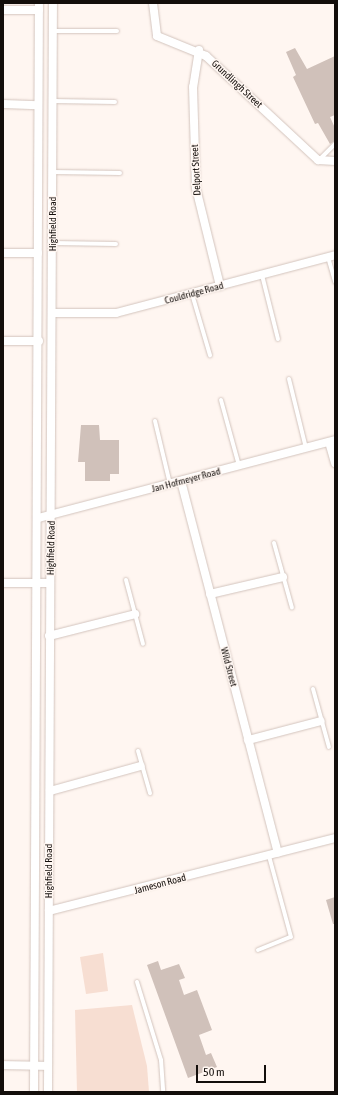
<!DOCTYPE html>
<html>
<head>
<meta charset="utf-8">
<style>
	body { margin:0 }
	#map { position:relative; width:338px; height:1095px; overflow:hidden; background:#fff6f1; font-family:"Asap Condensed",sans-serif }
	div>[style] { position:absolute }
	.green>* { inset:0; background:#f7ded2 }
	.building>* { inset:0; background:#d0c1ba }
	.roads { filter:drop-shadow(0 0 1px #d3c4bd) drop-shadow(0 0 1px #d3c4bd) }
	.service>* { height:4px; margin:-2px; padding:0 2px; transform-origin:2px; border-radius:2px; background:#fff }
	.minor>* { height:8px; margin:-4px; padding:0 4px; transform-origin:4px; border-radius:4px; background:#fff }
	span { translate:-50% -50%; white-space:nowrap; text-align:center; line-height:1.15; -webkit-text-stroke:3px #fff6f1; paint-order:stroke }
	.street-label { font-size:10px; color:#130e0b }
	.frame { position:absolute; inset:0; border:4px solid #130e0b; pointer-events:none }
	.scale { position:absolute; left:196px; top:1065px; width:70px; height:18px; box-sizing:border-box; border:2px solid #130e0b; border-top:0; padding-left:5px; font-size:12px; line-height:14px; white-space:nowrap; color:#130e0b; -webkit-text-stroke:3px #fff6f1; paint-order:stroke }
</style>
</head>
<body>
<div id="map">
	<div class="green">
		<div style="clip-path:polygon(103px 953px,108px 991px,86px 994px,80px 957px)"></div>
		<div style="clip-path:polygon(132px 1005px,147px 1066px,149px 1092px,77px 1092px,75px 1010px)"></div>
	</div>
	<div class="building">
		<div style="clip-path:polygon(295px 48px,307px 69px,335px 56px,335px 115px,330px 117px,335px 128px,335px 141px,330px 144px,318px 123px,315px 124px,293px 77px,296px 75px,286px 52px)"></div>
		<div style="clip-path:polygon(81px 425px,99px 425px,100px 440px,119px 440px,119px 474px,110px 474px,110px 481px,85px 481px,85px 462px,78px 462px)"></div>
		<div style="clip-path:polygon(335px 897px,335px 924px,333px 924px,326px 900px)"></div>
		<div style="clip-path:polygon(158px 961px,161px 970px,179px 964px,185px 978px,179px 980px,184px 995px,197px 990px,212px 1030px,199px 1035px,206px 1055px,211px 1053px,217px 1067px,188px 1078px,147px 965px)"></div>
	</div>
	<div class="roads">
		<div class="service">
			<div style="left:53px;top:31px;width:64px"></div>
			<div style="left:53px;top:101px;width:62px;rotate:0.9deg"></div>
			<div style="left:319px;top:160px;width:23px;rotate:-45deg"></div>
			<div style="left:53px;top:172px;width:67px;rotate:0.9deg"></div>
			<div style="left:53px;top:243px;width:63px;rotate:0.9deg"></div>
			<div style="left:328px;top:257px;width:26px;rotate:74deg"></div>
			<div style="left:262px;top:275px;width:66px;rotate:76deg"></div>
			<div style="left:192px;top:294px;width:64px;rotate:73.6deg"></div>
			<div style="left:289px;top:379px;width:71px;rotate:76.2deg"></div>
			<div style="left:221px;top:400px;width:68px;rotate:74.7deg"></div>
			<div style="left:155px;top:421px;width:65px;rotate:76.6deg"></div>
			<div style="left:274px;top:543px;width:67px;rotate:74.5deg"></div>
			<div style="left:126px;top:580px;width:66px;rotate:75.1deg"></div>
			<div style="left:313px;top:689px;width:60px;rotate:74.6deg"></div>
			<div style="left:138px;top:751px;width:44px;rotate:74.1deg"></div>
			<div style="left:258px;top:950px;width:35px;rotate:-22deg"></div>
			<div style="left:291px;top:937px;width:84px;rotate:-105.2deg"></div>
			<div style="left:137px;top:982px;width:82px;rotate:72.9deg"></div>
			<div style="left:161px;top:1060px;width:32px;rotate:86deg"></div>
		</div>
		<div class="minor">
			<div style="left:153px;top:3px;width:33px;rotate:83deg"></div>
			<div style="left:157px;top:36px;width:53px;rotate:22.2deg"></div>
			<div style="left:206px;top:56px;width:153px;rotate:42.9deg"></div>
			<div style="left:318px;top:160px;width:17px;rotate:3deg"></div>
			<div style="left:3px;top:10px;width:36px"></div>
			<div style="left:199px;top:50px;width:37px;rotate:99deg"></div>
			<div style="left:193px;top:87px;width:101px;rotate:88.3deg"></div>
			<div style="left:196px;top:188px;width:101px;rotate:76.2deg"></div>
			<div style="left:3px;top:104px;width:35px;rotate:2deg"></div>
			<div style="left:3px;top:253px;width:35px"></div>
			<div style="left:52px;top:313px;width:64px"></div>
			<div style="left:116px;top:313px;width:227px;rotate:-14.8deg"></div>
			<div style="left:3px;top:341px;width:36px"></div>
			<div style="left:329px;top:442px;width:22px;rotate:74deg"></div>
			<div style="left:181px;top:481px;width:384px;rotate:75.4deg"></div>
			<div style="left:38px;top:518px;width:307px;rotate:-14.7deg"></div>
			<div style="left:3px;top:583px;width:47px"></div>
			<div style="left:210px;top:594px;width:75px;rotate:-13.1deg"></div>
			<div style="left:49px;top:636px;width:89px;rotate:-14.3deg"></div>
			<div style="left:248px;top:740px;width:75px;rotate:-14.6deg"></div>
			<div style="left:50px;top:791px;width:94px;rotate:-15.4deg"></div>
			<div style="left:49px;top:911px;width:295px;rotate:-14.3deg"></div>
			<div style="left:3px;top:1065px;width:45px;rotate:1.3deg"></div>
			<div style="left:34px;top:1092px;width:1089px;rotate:-89.74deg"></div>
			<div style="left:48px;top:1092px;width:1089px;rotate:-89.74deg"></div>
		</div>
	</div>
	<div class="street-label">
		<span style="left:237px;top:84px;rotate:43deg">Grundlingh Street</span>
		<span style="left:196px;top:170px;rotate:-93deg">Delport Street</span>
		<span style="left:53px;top:224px;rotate:-90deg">Highfield Road</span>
		<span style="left:194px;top:293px;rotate:-15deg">Couldridge Road</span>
		<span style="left:186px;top:480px;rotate:-15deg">Jan Hofmeyer Road</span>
		<span style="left:51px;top:548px;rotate:-89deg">Highfield Road</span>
		<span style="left:229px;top:667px;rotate:75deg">Wild Street</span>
		<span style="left:49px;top:871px;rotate:-90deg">Highfield Road</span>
		<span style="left:160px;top:884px;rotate:-15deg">Jameson Road</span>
	</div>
	<div class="frame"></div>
	<div class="scale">50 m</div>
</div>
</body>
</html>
